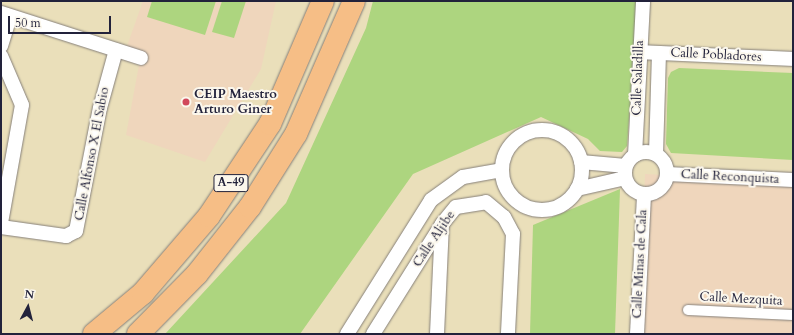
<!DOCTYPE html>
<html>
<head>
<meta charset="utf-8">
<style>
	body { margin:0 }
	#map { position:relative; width:794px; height:335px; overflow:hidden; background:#eadfba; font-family:Cardo,serif }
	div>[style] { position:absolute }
	.built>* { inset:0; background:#efd6bc }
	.green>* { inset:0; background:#add57f }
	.roads { filter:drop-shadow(0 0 1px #86807a) drop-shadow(0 0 1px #86807a) }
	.pedestrian>* { height:10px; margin:-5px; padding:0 5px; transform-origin:5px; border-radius:5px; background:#fff }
	.minor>* { height:14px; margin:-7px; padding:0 7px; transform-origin:7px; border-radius:7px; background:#fff }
	.minor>.ring { margin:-7px; padding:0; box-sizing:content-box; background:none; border:14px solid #fff; border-radius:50% }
	.motorway>* { height:22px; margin:-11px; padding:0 11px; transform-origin:11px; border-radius:11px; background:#f6be86 }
	.dots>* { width:11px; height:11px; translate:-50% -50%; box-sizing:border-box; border:2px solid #fbf7ec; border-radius:50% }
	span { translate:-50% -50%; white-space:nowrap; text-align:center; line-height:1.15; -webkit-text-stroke:4px #fbf7ec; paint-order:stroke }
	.shield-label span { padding:1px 3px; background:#fbf7ec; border:1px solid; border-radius:3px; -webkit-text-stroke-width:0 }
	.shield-label { font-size:12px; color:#22223b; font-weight:700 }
	.street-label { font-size:13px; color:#22223b }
	.poi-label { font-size:13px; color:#22223b; font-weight:700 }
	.left { translate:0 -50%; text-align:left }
	.frame { position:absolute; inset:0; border:2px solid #22223b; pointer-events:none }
	.north { position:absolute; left:8px; top:287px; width:40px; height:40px; -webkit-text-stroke:3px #fbf7ec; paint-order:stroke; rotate:7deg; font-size:11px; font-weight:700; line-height:16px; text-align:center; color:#22223b }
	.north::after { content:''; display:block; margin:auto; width:14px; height:18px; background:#22223b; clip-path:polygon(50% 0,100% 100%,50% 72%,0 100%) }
	.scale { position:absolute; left:8px; top:16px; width:103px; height:18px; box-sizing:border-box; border:2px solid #22223b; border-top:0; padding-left:5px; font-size:12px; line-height:14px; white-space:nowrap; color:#22223b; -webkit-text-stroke:3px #fbf7ec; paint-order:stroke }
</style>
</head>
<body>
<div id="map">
	<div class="built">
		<div style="clip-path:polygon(143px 1px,276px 1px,261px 69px,205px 162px,126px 135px,139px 65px,146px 64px,148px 56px,127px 46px)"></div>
		<div style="clip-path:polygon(645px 174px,793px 181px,793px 334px,639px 334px)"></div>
	</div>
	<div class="green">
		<div style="clip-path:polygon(152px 1px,216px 1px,205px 35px,147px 17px)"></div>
		<div style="clip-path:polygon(222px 1px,246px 1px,234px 38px,212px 32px)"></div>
		<div style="clip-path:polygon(373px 1px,638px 1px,627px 146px,622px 152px,600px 151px,588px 139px,541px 117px,413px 174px,300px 334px,165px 334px,286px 203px,366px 28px)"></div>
		<div style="clip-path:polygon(679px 68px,793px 73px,793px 160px,671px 153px,666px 144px,668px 78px,671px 72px)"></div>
		<div style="clip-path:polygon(620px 189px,615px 334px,530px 334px,533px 225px)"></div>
	</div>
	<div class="roads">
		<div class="pedestrian">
			<div style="left:688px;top:310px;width:105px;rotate:2.7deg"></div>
		</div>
		<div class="minor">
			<div style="left:1px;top:13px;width:147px;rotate:17.8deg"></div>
			<div style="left:1px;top:46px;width:31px;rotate:-73deg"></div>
			<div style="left:639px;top:52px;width:154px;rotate:2.6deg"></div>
			<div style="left:1px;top:56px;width:53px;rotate:66.8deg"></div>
			<div style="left:22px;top:105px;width:120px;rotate:100.1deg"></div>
			<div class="ring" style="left:502px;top:130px;width:66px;height:66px"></div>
			<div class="ring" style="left:625px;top:152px;width:28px;height:28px"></div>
			<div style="left:656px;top:154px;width:101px;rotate:-88.3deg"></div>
			<div style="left:635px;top:155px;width:154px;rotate:-87deg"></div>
			<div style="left:581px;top:162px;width:45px;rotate:5.1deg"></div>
			<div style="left:667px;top:174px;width:126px;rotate:2.7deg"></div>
			<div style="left:577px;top:189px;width:49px;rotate:-12.9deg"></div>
			<div style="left:1px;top:227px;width:66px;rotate:7.9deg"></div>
			<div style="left:66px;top:236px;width:11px;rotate:-27deg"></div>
			<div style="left:76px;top:231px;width:125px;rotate:-79deg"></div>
			<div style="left:100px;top:108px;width:60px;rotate:-74.6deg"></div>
			<div style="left:347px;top:334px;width:158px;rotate:-57.9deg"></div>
			<div style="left:431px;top:200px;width:39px;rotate:-36deg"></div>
			<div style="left:463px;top:177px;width:39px;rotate:-10deg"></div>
			<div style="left:373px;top:334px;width:130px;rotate:-57.9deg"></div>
			<div style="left:442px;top:224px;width:22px;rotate:-51deg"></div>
			<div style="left:456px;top:207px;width:30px;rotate:-9deg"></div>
			<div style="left:486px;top:202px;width:23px;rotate:40deg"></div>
			<div style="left:504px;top:217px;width:19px;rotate:62deg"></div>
			<div style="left:513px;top:234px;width:100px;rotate:92.9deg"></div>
			<div style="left:437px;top:334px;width:109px;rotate:-87.4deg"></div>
			<div style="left:637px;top:334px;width:140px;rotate:-87.1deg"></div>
		</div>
		<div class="motorway">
			<div style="left:94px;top:334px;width:64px;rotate:-39.9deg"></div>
			<div style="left:143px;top:293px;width:101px;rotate:-49.4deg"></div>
			<div style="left:209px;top:216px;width:110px;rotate:-56.5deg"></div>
			<div style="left:270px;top:124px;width:134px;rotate:-66.7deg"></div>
			<div style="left:138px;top:334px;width:84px;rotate:-45.5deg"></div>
			<div style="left:197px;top:274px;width:85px;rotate:-51.7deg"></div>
			<div style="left:250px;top:207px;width:86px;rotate:-57.8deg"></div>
			<div style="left:296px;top:134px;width:145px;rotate:-66.4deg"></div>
		</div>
	</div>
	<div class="dots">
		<div style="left:186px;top:102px;background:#d1495b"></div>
	</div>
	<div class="shield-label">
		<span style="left:231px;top:183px">A-49</span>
	</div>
	<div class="street-label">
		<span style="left:716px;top:55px;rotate:3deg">Calle Pobladores</span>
		<span style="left:638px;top:78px;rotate:-88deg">Calle Saladilla</span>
		<span style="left:92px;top:154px;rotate:-79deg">Calle Alfonso X El Sabio</span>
		<span style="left:730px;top:177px;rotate:3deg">Calle Reconquista</span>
		<span style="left:434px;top:239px;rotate:-56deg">Calle Aljibe</span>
		<span style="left:640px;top:264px;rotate:-87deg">Calle Minas de Cala</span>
		<span style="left:741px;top:299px;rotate:3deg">Calle Mezquita</span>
	</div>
	<div class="poi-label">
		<span class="left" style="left:194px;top:102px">CEIP Maestro<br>Arturo Giner</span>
	</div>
	<div class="frame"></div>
	<div class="north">N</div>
	<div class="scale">50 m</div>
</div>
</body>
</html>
